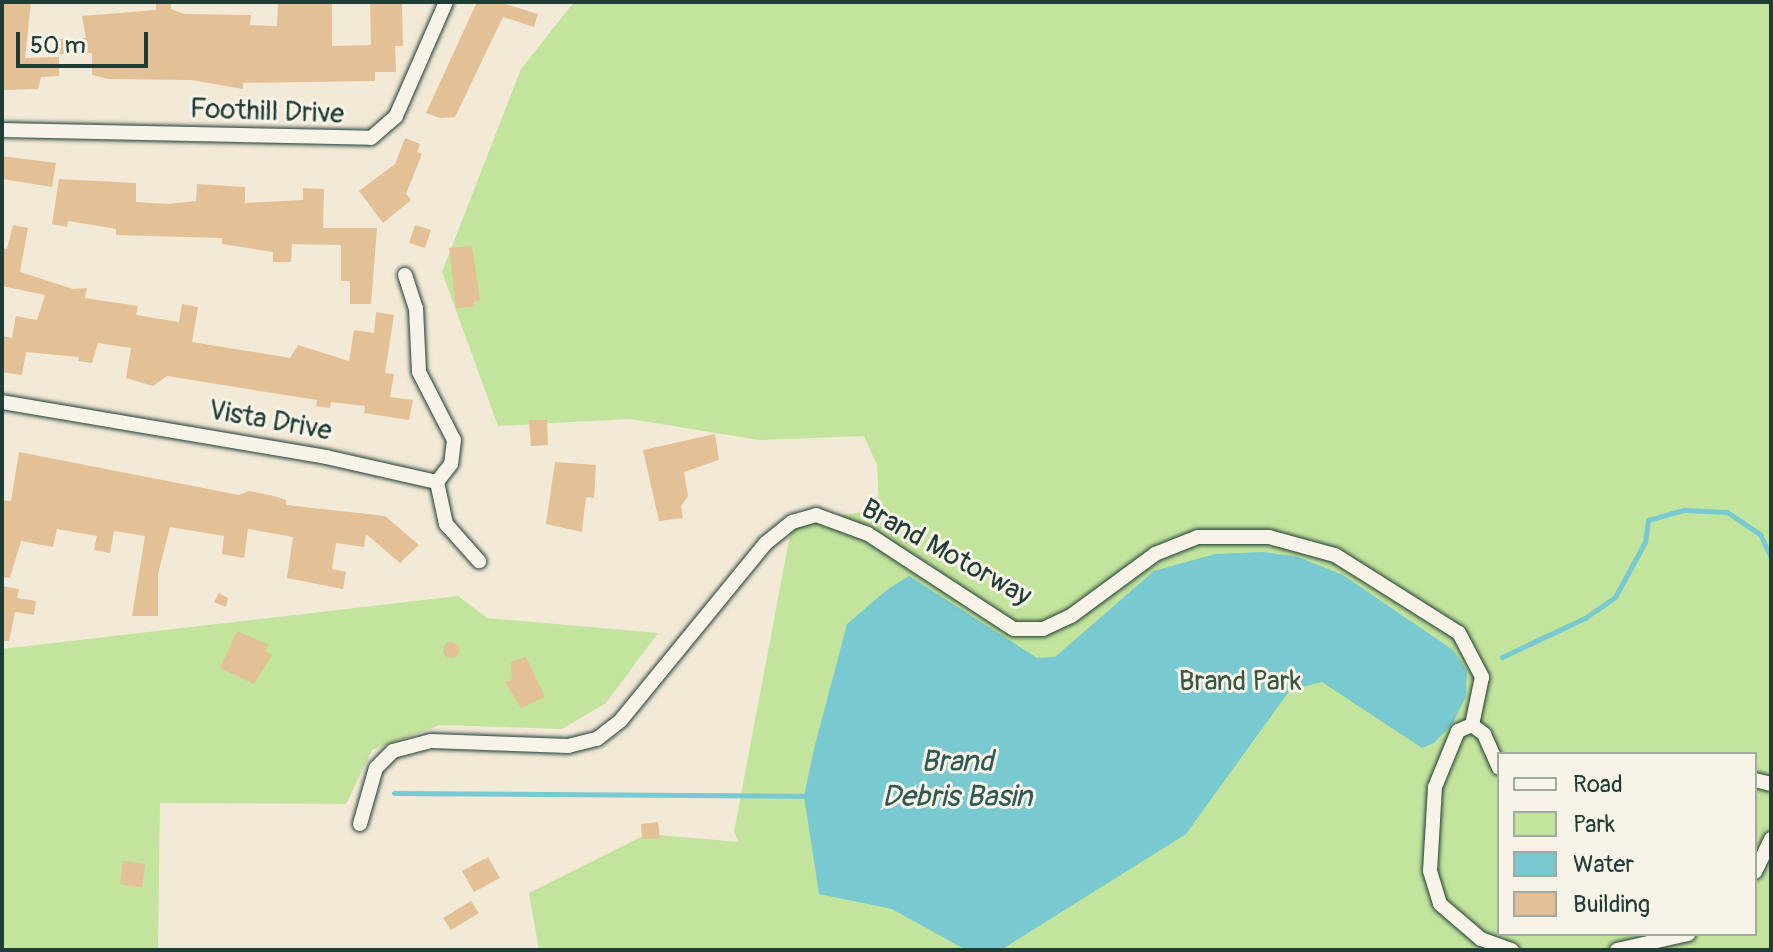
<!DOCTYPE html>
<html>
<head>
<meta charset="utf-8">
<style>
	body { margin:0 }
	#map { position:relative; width:1773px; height:952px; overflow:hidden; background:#f3e9d7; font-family:Pangolin,sans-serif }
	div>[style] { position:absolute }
	.green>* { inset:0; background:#c3e49d }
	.water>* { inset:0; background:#78c9d0 }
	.stream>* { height:5px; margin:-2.5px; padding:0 2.5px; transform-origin:2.5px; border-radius:2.5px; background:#78c9d0 }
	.building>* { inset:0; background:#e3c095 }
	.round { border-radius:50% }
	.roads { filter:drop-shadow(0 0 2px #1f3d34) drop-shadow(0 0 2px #1f3d34) }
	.minor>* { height:14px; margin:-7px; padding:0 7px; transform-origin:7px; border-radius:7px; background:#f7f3e8 }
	span { translate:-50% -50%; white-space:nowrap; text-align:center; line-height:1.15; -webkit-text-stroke:6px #f7f3e8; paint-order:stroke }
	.street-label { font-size:28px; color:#1f3d34 }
	.park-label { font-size:28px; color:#385644 }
	.water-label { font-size:30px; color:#315953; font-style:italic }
	.frame { position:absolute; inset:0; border:4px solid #1f3d34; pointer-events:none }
	.legend { position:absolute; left:1497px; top:752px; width:260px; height:184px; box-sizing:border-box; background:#f7f3e8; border:2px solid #a1aaa0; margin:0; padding:10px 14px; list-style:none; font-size:24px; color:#1f3d34 }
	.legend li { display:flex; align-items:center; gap:16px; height:40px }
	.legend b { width:40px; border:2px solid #a1aaa0 }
	.scale { position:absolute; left:16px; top:32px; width:132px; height:36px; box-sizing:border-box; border:4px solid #1f3d34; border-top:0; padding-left:10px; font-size:24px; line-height:28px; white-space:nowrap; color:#1f3d34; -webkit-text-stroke:6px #f7f3e8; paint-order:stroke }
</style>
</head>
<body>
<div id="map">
	<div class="green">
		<div style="clip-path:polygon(evenodd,574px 2px,1771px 2px,1771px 950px,539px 950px,529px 893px,647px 834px,739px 842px,734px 832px,792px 524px,879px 509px,877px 465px,864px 436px,759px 440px,630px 419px,498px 426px,442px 272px,521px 69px,574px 2px,1499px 754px,1755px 754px,1755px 934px,1499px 934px,1499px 754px)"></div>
		<div style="clip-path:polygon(458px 596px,487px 618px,658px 633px,606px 703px,562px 729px,440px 725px,372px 750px,346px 804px,160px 803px,158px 950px,2px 950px,2px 649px)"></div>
	</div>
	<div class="water">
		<div style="clip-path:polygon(1263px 552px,1298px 557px,1343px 575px,1453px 650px,1467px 671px,1466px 696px,1453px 723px,1434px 743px,1422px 748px,1322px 682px,1290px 690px,1186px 834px,1001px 950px,966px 950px,892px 909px,819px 894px,804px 796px,814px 749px,847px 624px,888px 589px,909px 576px,1037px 658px,1055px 657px,1154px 571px,1215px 554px)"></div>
	</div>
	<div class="stream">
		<div style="left:1502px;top:657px;width:92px;rotate:-25.2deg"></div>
		<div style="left:1585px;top:618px;width:37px;rotate:-35deg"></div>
		<div style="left:1615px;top:597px;width:63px;rotate:-61.4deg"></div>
		<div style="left:1645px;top:542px;width:22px;rotate:-82deg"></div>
		<div style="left:1648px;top:520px;width:37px;rotate:-16deg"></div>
		<div style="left:1684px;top:510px;width:43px;rotate:2.7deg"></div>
		<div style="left:1727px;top:512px;width:40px;rotate:34deg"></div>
		<div style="left:1760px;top:534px;width:26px;rotate:65deg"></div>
		<div style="left:394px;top:793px;width:417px;rotate:0.4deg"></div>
	</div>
	<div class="building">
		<div style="clip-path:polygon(2px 2px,31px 2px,25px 58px,59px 57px,59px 76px,41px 77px,38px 89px,2px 90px)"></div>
		<div style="clip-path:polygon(156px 2px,171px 2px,171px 9px,184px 14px,251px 15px,250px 25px,277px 26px,278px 3px,332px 2px,332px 46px,371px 45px,370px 2px,402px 2px,403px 46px,395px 46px,396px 72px,375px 72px,375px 81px,243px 83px,243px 89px,191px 80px,108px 79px,92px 75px,92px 53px,59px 54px,59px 39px,86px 38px,82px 16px,156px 10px)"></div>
		<div style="clip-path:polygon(477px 2px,499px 2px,538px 14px,534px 27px,503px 17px,455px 117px,440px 118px,426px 113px)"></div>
		<div style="clip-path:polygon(405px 138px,420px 144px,417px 152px,422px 154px,406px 194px,411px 200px,383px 223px,359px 191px,395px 164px)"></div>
		<div style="clip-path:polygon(2px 156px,56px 163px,52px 187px,2px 179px)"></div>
		<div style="clip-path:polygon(59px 179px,136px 183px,136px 202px,168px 204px,196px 201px,197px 184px,245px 187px,245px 203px,303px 200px,303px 188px,324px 189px,323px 228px,377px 228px,371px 304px,350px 304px,350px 281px,341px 281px,341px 245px,292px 244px,291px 262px,273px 262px,273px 252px,222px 244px,222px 238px,116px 235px,116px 229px,68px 221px,67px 227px,52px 224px)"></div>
		<div style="clip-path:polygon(13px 225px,28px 228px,20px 272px,73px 289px,87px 288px,85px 298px,138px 306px,136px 315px,179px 322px,182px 304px,198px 307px,192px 342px,290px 358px,298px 345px,349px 361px,354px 330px,374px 333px,376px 312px,394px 315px,385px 373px,394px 374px,390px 397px,413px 400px,409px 420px,364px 413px,365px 406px,331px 402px,330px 408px,316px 406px,317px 400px,167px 376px,153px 386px,126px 378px,131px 348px,98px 343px,92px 363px,78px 361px,79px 357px,26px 352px,22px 375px,2px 372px,2px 336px,12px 338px,16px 316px,37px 320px,45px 295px,2px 286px,2px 248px,7px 249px)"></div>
		<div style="clip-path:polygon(415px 225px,431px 230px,425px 248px,409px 243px)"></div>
		<div style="clip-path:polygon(472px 246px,480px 300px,474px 301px,474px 307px,456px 308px,449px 248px)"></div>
		<div style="clip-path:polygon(529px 420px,547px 420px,548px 445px,531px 446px)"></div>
		<div style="clip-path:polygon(715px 434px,719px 460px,684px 472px,688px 496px,681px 506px,683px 518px,659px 521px,643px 450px)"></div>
		<div style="clip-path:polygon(19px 452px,239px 495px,249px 491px,274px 496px,286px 500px,286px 505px,385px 516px,419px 545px,400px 563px,366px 534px,364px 547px,336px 543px,332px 569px,346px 572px,343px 589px,287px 578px,293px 537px,248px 529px,244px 558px,222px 554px,224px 536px,170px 527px,158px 574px,158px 616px,132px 616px,145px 536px,114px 531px,110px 553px,94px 550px,97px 536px,57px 529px,53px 547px,21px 541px,10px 578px,2px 577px,2px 507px,3px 500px,11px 501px)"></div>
		<div style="clip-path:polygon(555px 462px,596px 465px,594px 498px,586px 497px,582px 532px,546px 524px)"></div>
		<div style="clip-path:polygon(2px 586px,19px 589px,17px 598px,36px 601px,34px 615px,15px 612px,9px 641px,2px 641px)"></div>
		<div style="clip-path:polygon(219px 593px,228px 598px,226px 607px,214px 602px)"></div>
		<div style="clip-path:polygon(237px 631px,269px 645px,265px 651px,272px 655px,254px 684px,220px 668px)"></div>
		<div class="round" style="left:443px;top:642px;width:16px;height:16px"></div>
		<div style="clip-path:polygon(526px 657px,545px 697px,521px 708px,505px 682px,512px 680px,511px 662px)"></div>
		<div style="clip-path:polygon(658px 822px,660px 838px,642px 839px,641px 824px)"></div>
		<div style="clip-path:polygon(488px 857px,500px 878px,474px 892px,462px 871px)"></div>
		<div style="clip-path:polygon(123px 861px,145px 864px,142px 888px,120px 884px)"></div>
		<div style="clip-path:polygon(471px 901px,479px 913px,451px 930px,443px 918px)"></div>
	</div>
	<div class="roads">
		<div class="minor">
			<div style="left:2px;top:130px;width:369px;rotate:1.2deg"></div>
			<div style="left:371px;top:138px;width:33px;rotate:-41deg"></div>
			<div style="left:396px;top:116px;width:124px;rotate:-66.3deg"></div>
			<div style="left:405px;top:275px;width:35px;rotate:72deg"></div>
			<div style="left:416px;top:308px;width:64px;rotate:87.3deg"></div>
			<div style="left:419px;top:372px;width:76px;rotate:62.8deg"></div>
			<div style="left:454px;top:440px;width:24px;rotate:97deg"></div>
			<div style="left:451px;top:464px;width:23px;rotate:128deg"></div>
			<div style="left:2px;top:402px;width:329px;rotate:9.6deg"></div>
			<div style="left:326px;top:457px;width:114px;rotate:12.7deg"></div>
			<div style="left:437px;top:482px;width:43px;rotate:77.9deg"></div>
			<div style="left:446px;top:524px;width:50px;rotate:48.3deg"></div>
			<div style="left:1472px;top:725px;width:15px;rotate:157deg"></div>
			<div style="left:1458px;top:731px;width:61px;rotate:112.3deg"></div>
			<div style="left:1435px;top:787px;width:84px;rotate:93.4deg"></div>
			<div style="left:1430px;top:871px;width:34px;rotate:73deg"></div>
			<div style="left:1440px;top:904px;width:54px;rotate:40.5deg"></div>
			<div style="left:1481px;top:939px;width:33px;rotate:20deg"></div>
			<div style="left:1472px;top:725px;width:15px;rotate:37deg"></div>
			<div style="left:1484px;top:734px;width:37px;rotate:66deg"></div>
			<div style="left:1755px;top:780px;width:16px;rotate:14deg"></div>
			<div style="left:360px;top:824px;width:58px;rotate:-74.1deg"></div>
			<div style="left:376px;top:768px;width:24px;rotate:-45deg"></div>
			<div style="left:393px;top:751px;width:39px;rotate:-15deg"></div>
			<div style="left:431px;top:741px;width:137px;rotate:2.1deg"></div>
			<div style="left:568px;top:746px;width:30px;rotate:-14deg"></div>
			<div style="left:597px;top:739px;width:31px;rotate:-38deg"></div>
			<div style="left:621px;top:720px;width:229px;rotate:-50.7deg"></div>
			<div style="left:766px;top:543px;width:33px;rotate:-39deg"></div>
			<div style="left:792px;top:522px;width:25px;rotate:-16deg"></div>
			<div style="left:816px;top:515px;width:55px;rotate:20.1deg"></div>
			<div style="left:868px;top:534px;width:174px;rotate:33.1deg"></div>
			<div style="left:1014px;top:629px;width:29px"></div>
			<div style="left:1043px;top:629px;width:31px;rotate:-25deg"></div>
			<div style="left:1071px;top:616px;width:104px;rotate:-36.4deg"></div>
			<div style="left:1155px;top:554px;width:46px;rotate:-21.6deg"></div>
			<div style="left:1198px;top:537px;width:71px"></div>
			<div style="left:1269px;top:537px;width:68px;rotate:15.3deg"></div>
			<div style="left:1335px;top:555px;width:146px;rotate:32.2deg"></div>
			<div style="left:1459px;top:633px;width:50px;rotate:62.4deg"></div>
			<div style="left:1482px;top:677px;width:49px;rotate:101.8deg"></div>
			<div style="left:1755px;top:872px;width:37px;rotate:-64deg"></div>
			<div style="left:1617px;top:950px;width:73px;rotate:-12.7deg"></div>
		</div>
	</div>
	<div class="street-label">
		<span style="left:267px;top:112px;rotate:2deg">Foothill Drive</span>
		<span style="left:270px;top:421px;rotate:10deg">Vista Drive</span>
		<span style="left:946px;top:553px;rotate:29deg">Brand Motorway</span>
	</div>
	<div class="park-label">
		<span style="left:1240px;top:682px">Brand Park</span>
	</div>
	<div class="water-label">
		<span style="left:957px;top:779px">Brand<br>Debris Basin</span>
	</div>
	<div class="frame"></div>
	<ul class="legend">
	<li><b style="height:10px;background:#f7f3e8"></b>Road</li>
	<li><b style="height:22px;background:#c3e49d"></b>Park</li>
	<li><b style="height:22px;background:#78c9d0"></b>Water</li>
	<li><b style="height:22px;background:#e3c095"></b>Building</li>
	</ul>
	<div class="scale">50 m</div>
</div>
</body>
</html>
